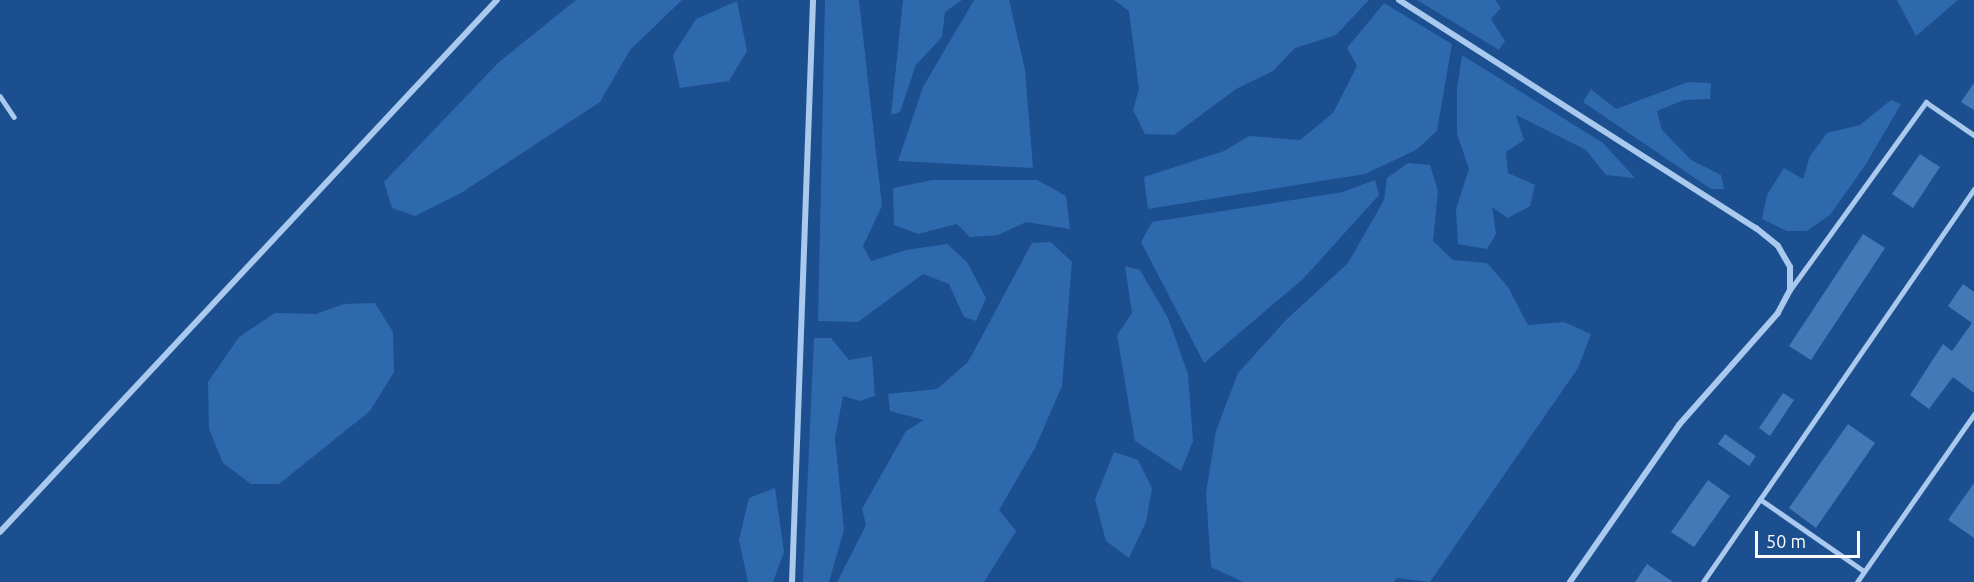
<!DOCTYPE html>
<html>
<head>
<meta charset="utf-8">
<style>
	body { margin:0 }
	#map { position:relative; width:1974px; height:582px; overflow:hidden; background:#1b4f8f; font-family:Ubuntu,sans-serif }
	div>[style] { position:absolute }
	.green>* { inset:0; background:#2e69ad }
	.building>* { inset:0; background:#4478b7 }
	.lane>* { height:4.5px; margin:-2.25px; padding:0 2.25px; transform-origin:2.25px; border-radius:2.25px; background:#a9c9ee }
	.street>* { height:6px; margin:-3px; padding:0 3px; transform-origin:3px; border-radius:3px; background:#a9c9ee }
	span { translate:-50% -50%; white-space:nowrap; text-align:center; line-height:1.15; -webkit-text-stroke:6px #1b4f8f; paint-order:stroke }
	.scale { position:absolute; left:1755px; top:531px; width:105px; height:27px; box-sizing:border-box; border:3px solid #fff; border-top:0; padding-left:8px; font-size:18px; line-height:21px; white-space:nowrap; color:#fff; -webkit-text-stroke:4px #1b4f8f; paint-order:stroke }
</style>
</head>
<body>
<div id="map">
	<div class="green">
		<div style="clip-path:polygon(576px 0,682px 0,630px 50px,600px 102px,461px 193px,415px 216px,392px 208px,384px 182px,499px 62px)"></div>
		<div style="clip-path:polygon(825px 0,859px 0,882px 206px,863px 246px,871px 261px,906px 250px,947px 244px,967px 262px,986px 298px,976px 321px,964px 317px,949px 284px,923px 274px,858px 322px,818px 321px)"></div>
		<div style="clip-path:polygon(903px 0,962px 0,945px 12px,942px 37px,916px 65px,900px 112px,891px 115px)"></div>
		<div style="clip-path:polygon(974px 0,1009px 0,1025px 70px,1033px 168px,898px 161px,923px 87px)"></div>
		<div style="clip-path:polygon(1114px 0,1369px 0,1336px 35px,1295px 48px,1273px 71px,1236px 89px,1174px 135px,1145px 134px,1133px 110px,1139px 89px,1129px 11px)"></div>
		<div style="clip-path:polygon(1417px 0,1495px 0,1501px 8px,1491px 19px,1505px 41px,1499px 50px)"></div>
		<div style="clip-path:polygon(1897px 0,1958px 0,1916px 36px)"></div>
		<div style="clip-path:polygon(737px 1px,747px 51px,729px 81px,680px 88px,673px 55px,696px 19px)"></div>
		<div style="clip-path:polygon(1384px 3px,1452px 44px,1437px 131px,1416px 150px,1365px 174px,1148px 209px,1144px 177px,1224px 151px,1249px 136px,1300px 140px,1333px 113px,1357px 66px,1347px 48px)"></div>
		<div style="clip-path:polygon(1462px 55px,1603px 143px,1635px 178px,1606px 175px,1586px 150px,1516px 115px,1524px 140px,1506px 152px,1508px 173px,1535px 185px,1530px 206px,1508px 218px,1492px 207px,1496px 234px,1487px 249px,1458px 244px,1456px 209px,1469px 169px,1457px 134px,1457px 89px)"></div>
		<div style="clip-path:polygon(1688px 82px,1711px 83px,1710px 99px,1684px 100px,1657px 111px,1662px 130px,1691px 160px,1721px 175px,1724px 189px,1711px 189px,1583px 102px,1591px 89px,1616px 109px)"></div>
		<div style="clip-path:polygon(1891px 100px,1901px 104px,1866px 164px,1830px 215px,1807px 231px,1787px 231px,1762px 219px,1767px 195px,1784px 168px,1803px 179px,1810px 156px,1827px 133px,1860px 125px)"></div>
		<div style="clip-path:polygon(1408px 163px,1430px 165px,1438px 191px,1433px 241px,1453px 260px,1487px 263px,1508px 287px,1528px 325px,1564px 322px,1591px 334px,1578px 368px,1430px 582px,1397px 578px,1394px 582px,1243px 582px,1211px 567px,1206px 493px,1216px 431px,1238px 373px,1286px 320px,1348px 263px,1384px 200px,1387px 178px)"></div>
		<div style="clip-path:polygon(932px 180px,1037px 180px,1066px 196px,1070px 229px,1026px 222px,998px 235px,970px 237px,957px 224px,918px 234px,894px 225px,893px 188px)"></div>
		<div style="clip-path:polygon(1375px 180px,1379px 195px,1303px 279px,1204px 363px,1141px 242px,1152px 222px,1343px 192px)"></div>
		<div style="clip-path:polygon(1051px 242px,1072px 262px,1062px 386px,1035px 448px,999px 510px,1016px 531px,984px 582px,837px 582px,866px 525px,862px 509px,906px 431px,924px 420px,890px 411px,888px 394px,937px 389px,968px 362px,1032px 243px)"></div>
		<div style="clip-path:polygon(1125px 266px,1140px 270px,1168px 318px,1188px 374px,1193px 441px,1181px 471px,1135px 441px,1117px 335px,1132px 313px)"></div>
		<div style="clip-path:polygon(375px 303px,393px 332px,394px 372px,370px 411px,279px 484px,251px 484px,223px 463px,209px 429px,208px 382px,239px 337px,275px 313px,316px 314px,344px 304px)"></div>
		<div style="clip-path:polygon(814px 338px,831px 338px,849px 360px,872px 356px,875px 396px,860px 401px,843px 396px,835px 438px,844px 530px,829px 582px,803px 582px)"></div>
		<div style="clip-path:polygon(1114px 452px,1138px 460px,1152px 488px,1146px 522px,1129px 558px,1106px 541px,1095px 499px)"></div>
		<div style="clip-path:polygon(775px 488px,784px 552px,773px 582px,748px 582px,739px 540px,749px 498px)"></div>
	</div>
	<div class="building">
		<div style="clip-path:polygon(1974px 83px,1974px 110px,1961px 102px)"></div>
		<div style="clip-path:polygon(1920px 154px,1940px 167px,1913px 208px,1892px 194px)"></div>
		<div style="clip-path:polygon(1863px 234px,1885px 248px,1811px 360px,1789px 346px)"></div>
		<div style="clip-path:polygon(1963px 284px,1974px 292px,1974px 393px,1953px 377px,1929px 409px,1910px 395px,1943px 344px,1952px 351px,1972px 323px,1948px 306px)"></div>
		<div style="clip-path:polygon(1783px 393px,1794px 400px,1770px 436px,1759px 428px)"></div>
		<div style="clip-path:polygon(1848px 424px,1875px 443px,1816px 528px,1789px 508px)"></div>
		<div style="clip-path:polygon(1725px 434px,1756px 456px,1749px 466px,1718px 444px)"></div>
		<div style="clip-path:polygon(1708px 480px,1730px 496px,1694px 547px,1671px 532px)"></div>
		<div style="clip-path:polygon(1974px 483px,1974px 538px,1948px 520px)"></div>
		<div style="clip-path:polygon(1647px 564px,1673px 582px,1635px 582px)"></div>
	</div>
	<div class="lane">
		<div style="left:0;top:96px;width:25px;rotate:56deg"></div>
		<div style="left:1790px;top:290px;width:232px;rotate:-54.1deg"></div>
		<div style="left:1926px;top:102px;width:58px;rotate:34.5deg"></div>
		<div style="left:1760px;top:499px;width:126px;rotate:34.7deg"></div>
		<div style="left:1703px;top:582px;width:477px;rotate:-55.4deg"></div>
		<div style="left:1857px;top:582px;width:205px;rotate:-55.1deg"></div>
	</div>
	<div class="street">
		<div style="left:1399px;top:0;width:424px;rotate:32.6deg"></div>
		<div style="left:1756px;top:228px;width:28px;rotate:39deg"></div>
		<div style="left:1778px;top:246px;width:24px;rotate:60deg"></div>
		<div style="left:1790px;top:267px;width:23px;rotate:90deg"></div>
		<div style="left:1790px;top:290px;width:26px;rotate:118deg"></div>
		<div style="left:1778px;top:313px;width:149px;rotate:131.5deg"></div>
		<div style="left:1679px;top:425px;width:191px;rotate:124.8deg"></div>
		<div style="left:0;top:532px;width:728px;rotate:-46.95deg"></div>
		<div style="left:792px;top:582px;width:582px;rotate:-87.93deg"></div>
	</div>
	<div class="scale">50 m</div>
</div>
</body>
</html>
